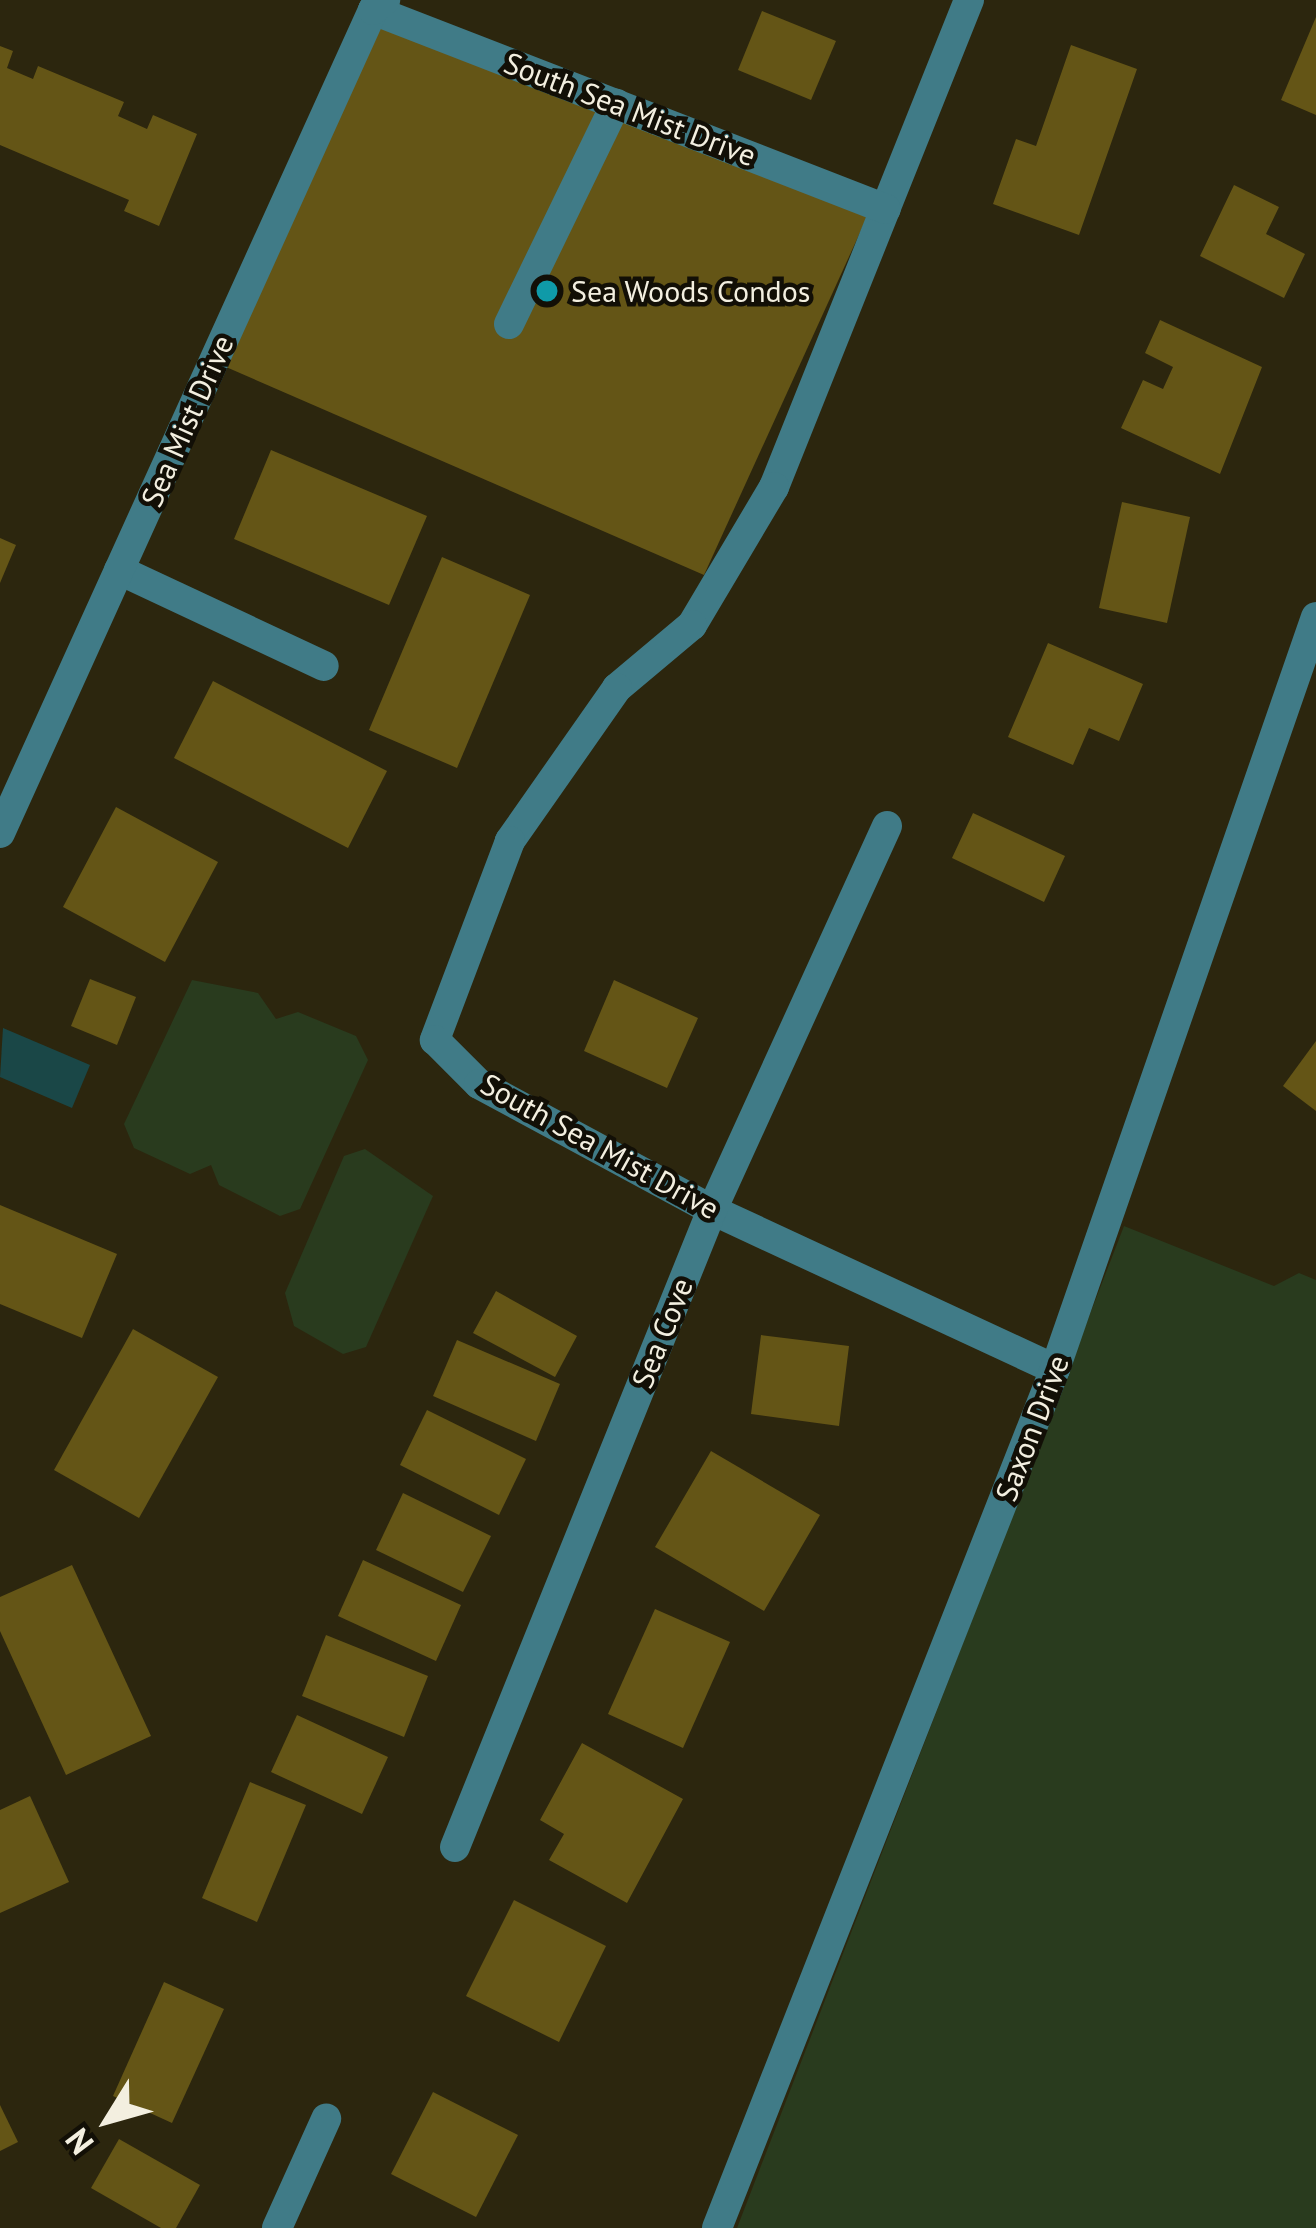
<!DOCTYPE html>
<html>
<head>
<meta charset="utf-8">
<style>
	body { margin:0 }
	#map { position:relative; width:1316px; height:2228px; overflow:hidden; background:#2c260e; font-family:"PT Sans",sans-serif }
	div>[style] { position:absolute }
	.green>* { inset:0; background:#293b1e }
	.water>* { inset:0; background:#1a4747 }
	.building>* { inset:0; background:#645516 }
	.minor>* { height:30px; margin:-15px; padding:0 15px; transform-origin:15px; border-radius:15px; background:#407b87 }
	.dots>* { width:33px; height:33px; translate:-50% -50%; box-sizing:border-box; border:6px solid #120f06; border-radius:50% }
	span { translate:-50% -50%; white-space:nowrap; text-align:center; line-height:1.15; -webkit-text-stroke:9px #120f06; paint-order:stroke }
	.street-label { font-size:30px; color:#f3efe0 }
	.poi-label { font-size:30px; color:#f3efe0 }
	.left { translate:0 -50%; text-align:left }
	.north { position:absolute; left:48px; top:2060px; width:120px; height:120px; -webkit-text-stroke:9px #120f06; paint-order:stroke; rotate:233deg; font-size:33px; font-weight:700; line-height:48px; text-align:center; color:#f3efe0 }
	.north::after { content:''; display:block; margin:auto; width:42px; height:54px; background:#f3efe0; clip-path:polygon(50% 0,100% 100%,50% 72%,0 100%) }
</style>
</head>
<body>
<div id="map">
	<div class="green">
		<div style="clip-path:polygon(192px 980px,258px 993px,276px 1019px,298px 1012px,356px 1036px,368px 1060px,300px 1209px,280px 1216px,219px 1185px,211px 1165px,190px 1174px,134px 1148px,124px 1124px)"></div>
		<div style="clip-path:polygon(365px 1149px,433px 1196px,366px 1347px,343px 1354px,294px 1326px,285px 1293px,344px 1156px)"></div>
		<div style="clip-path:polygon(1124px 1226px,1274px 1286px,1299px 1273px,1316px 1280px,1316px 2228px,737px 2228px)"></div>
	</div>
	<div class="water">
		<div style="clip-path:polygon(3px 1028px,90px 1065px,72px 1108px,0 1077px)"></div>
	</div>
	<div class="building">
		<div style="clip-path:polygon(762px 11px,836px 41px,811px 100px,738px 70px)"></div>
		<div style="clip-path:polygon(1316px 17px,1316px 115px,1281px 100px)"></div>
		<div style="clip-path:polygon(378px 24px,868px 215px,704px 575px,226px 367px)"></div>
		<div style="clip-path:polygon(1071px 45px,1137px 69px,1079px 235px,993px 204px,1016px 139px,1036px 146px)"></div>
		<div style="clip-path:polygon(0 46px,13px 51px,7px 68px,33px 79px,38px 66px,124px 102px,118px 116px,147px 129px,153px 115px,197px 134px,159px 226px,124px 211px,129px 200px,0 145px)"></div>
		<div style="clip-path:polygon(1234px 185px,1279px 207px,1266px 234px,1305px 254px,1284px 298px,1200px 256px)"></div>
		<div style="clip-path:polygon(1160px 320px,1262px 367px,1220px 474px,1121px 428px,1143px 380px,1163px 389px,1173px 367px,1145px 353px)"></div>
		<div style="clip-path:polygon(271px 450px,427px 516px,389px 605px,234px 539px)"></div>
		<div style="clip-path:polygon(1122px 502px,1190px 517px,1167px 623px,1099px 608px)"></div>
		<div style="clip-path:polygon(0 538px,16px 545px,0 583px)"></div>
		<div style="clip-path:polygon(442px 557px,530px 595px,457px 768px,369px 730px)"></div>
		<div style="clip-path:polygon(1048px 643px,1143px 684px,1119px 741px,1089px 728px,1073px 765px,1008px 737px)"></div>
		<div style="clip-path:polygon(213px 681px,387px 771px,348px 848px,174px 758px)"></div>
		<div style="clip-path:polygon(116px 807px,218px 862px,165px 962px,63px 907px)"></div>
		<div style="clip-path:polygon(973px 813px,1065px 856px,1044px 902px,952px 858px)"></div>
		<div style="clip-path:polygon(90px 979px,136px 997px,117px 1045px,71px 1026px)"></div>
		<div style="clip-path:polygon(614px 980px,698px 1018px,667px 1088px,584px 1051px)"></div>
		<div style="clip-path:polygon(1316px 1041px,1316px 1111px,1283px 1086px)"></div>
		<div style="clip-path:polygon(0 1205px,117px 1254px,82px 1338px,0 1304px)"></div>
		<div style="clip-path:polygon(496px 1291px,577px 1336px,555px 1377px,473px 1333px)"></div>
		<div style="clip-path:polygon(133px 1329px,218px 1377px,139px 1518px,54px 1470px)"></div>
		<div style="clip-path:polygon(761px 1335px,849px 1346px,839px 1426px,751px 1414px)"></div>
		<div style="clip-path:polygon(457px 1340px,560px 1384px,536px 1441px,433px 1396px)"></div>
		<div style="clip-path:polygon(427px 1410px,526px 1459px,499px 1515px,400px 1465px)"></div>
		<div style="clip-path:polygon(711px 1451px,820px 1515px,764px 1611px,655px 1547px)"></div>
		<div style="clip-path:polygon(403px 1493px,491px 1536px,463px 1592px,376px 1550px)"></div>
		<div style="clip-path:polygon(363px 1560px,461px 1605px,436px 1661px,338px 1616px)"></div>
		<div style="clip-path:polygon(72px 1565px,151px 1736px,66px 1775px,0 1631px,0 1597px)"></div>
		<div style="clip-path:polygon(655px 1609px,730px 1642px,683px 1748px,608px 1714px)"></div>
		<div style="clip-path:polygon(326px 1635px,428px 1676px,404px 1737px,302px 1696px)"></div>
		<div style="clip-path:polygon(297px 1715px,388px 1757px,362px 1814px,271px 1772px)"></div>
		<div style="clip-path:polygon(582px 1743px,683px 1799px,627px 1903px,549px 1860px,564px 1834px,540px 1820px)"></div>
		<div style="clip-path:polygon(250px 1782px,306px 1805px,257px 1922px,202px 1898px)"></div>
		<div style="clip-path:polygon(30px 1796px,69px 1882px,0 1913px,0 1810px)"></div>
		<div style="clip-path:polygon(514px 1900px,606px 1946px,559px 2042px,466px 1996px)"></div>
		<div style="clip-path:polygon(164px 1982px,224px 2009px,172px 2123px,113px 2096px)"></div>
		<div style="clip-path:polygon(433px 2092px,518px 2135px,476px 2217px,391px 2174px)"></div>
		<div style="clip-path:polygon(0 2105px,18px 2142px,0 2151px)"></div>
		<div style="clip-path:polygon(119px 2139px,200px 2185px,176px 2228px,161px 2228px,91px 2188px)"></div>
	</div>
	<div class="minor">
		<div style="left:969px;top:0;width:525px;rotate:111.82deg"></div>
		<div style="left:774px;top:487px;width:161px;rotate:120.7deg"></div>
		<div style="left:692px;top:625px;width:98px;rotate:140deg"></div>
		<div style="left:617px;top:688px;width:187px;rotate:125deg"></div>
		<div style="left:510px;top:841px;width:213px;rotate:110.7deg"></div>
		<div style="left:435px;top:1040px;width:62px;rotate:45deg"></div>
		<div style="left:479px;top:1084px;width:265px;rotate:28.4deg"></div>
		<div style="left:712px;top:1210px;width:378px;rotate:24.9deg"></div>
		<div style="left:373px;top:10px;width:550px;rotate:21.2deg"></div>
		<div style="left:509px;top:324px;width:245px;rotate:-64.1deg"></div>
		<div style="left:119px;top:570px;width:226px;rotate:25.1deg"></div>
		<div style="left:0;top:833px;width:904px;rotate:-65.62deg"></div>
		<div style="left:373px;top:10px;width:16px;rotate:-40deg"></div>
		<div style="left:455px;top:1847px;width:687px;rotate:-68.03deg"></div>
		<div style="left:712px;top:1210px;width:422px;rotate:-65.5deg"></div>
		<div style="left:277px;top:2228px;width:120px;rotate:-65.8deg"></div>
		<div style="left:717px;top:2228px;width:923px;rotate:-68.52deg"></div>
		<div style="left:1055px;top:1369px;width:796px;rotate:-70.86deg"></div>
	</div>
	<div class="dots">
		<div style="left:547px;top:291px;background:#0f9aa8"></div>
	</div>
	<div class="street-label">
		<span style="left:630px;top:109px;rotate:21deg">South Sea Mist Drive</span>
		<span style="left:187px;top:421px;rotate:-66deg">Sea Mist Drive</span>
		<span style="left:600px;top:1146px;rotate:29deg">South Sea Mist Drive</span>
		<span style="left:662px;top:1333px;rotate:-68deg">Sea Cove</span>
		<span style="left:1032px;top:1428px;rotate:-69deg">Saxon Drive</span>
	</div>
	<div class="poi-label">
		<span class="left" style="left:571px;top:291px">Sea Woods Condos</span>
	</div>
	<div class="north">N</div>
</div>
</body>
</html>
